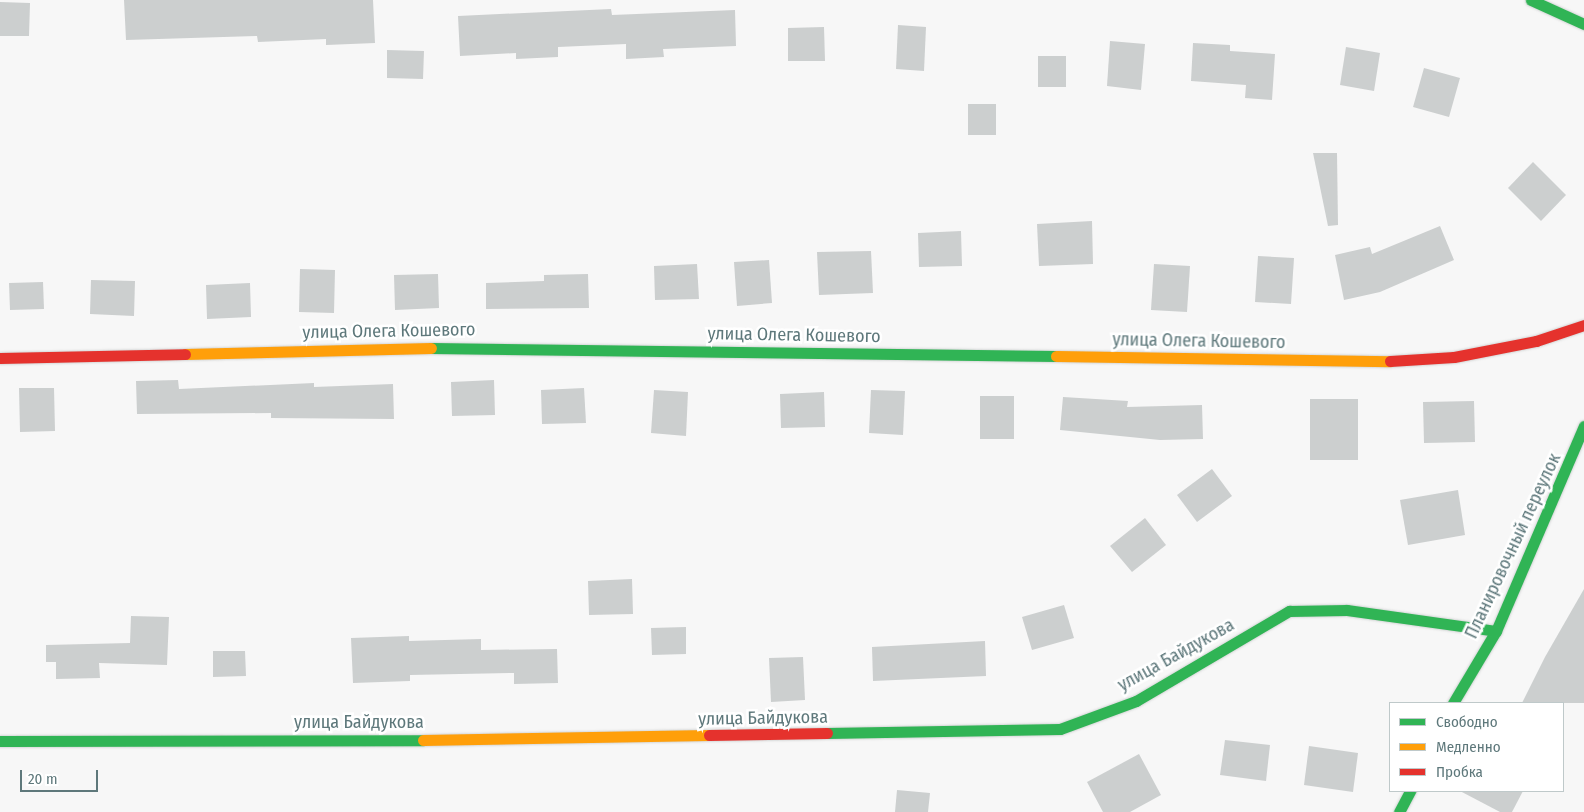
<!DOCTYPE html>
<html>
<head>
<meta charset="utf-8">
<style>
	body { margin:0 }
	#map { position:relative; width:1584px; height:812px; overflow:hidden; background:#f7f7f7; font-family:"Fira Sans Condensed",sans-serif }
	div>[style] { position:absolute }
	.building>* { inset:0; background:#cccfcf }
	.roads { filter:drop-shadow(0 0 1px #d2d4d4) drop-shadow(0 0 1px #d2d4d4) }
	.fast>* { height:11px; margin:-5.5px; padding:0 5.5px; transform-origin:5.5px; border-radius:5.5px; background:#30b455 }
	.slow>* { height:11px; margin:-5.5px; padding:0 5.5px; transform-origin:5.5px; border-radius:5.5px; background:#ff9f0a }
	.jam>* { height:11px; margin:-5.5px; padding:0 5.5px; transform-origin:5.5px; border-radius:5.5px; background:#e5322d }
	span { translate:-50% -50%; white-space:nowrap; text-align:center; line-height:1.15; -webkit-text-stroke:5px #fff; paint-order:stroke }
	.street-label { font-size:18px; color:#5e787b }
	.legend { position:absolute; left:1389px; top:702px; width:175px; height:90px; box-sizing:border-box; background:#fff; border:1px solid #bfc9ca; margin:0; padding:6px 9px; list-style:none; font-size:15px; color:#5e787b }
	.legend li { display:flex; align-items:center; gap:10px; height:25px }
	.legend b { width:25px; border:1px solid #bfc9ca }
	.scale { position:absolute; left:20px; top:770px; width:78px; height:22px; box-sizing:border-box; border:2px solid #5e787b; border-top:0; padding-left:6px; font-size:15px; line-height:18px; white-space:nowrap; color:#5e787b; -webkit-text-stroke:4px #fff; paint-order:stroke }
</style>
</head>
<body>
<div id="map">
	<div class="building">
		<div style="clip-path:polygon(124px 0,373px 0,375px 43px,326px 45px,326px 39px,258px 42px,257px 36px,126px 40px)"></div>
		<div style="clip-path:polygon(0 2px,30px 3px,29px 36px,0 36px)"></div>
		<div style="clip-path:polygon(611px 9px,612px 15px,735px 10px,736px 46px,663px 49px,664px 57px,626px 59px,626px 44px,558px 47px,558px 57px,516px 59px,516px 53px,460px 56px,458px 16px)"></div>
		<div style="clip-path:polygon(898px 25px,926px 27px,924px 71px,896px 69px)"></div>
		<div style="clip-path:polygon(824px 27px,825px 61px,788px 61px,788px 28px)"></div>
		<div style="clip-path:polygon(1110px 41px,1145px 44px,1141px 90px,1107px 86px)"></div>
		<div style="clip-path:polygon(1193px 43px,1230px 45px,1230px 51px,1275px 54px,1272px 100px,1245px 98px,1246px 85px,1191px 81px)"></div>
		<div style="clip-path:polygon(1346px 47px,1380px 53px,1374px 91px,1340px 85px)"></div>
		<div style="clip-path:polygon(387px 50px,424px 51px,423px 79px,387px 78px)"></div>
		<div style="clip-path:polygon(1038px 56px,1066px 56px,1066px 87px,1038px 87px)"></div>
		<div style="clip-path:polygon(1424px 68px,1460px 78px,1449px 117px,1413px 107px)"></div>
		<div style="clip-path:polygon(968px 104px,996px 104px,996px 135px,968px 135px)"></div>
		<div style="clip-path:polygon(1313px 153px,1337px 153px,1338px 225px,1328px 226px)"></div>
		<div style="clip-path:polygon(1533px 162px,1566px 195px,1541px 221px,1508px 188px)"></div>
		<div style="clip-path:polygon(1092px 221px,1093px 264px,1039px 266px,1037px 224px)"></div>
		<div style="clip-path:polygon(1440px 226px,1454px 260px,1380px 292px,1344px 300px,1335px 255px,1370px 247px,1372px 254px)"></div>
		<div style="clip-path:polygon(961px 231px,962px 266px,919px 267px,918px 233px)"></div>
		<div style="clip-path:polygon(871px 251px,873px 293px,819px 295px,817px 252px)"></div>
		<div style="clip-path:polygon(1258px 256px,1294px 258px,1291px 304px,1255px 302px)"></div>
		<div style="clip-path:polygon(769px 260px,772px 303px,737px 306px,734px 262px)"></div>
		<div style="clip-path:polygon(697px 264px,699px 299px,655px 300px,654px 266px)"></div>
		<div style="clip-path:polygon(1154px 264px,1190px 266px,1187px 312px,1151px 310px)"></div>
		<div style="clip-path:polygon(300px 269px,335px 270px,334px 313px,299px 312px)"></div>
		<div style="clip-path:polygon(438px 274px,439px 308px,395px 310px,394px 275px)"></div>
		<div style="clip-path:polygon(588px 274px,589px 308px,486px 309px,486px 283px,544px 281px,544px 275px)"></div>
		<div style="clip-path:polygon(91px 280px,135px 281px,134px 316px,90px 314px)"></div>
		<div style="clip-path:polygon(43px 282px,44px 309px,10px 310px,9px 283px)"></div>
		<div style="clip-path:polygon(250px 283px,251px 317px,207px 319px,206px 285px)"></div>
		<div style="clip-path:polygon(178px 380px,179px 389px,314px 383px,314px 387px,393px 384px,394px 419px,271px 418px,271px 413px,137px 414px,136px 381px)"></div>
		<div style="clip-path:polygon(494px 380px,495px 415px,452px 416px,451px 382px)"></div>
		<div style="clip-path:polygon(19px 388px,54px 388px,55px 431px,20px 432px)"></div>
		<div style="clip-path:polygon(584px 388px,586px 423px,542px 424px,541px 390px)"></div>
		<div style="clip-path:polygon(654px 390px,688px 392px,686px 436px,651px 433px)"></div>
		<div style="clip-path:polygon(871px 390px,905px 391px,903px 435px,869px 433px)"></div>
		<div style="clip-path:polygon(824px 392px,825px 427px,781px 428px,780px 394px)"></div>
		<div style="clip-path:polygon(980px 396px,1014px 396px,1014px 439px,980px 439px)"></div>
		<div style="clip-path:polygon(1063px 397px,1128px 401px,1127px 407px,1202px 405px,1203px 439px,1160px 440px,1060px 430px)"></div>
		<div style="clip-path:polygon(1310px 399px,1358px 399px,1358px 460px,1310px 460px)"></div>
		<div style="clip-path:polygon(1474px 401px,1475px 442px,1424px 443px,1423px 402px)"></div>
		<div style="clip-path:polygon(1212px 469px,1232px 496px,1197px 522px,1177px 495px)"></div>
		<div style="clip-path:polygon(1458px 490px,1465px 535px,1408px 545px,1400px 500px)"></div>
		<div style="clip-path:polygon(1145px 518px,1166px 545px,1132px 572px,1110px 546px)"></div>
		<div style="clip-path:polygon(632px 579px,633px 614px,589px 615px,588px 581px)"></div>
		<div style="clip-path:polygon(1584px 589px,1584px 703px,1522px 703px,1545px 657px)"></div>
		<div style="clip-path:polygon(1064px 605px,1074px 638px,1032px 650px,1022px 617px)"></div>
		<div style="clip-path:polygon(131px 616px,169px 617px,167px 665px,99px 663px,100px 678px,56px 679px,56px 662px,46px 662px,46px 645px,130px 643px)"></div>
		<div style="clip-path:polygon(686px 627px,686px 654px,652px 655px,651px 628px)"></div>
		<div style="clip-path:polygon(409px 636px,409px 641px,481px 639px,481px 650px,557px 649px,558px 683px,514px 684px,514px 673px,410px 675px,410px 681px,353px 683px,351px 638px)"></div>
		<div style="clip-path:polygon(985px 641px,986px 676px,873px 681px,872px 647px)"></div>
		<div style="clip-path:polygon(213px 651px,245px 651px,246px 676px,213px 677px)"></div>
		<div style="clip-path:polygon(803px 657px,805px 700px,771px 702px,769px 658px)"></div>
		<div style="clip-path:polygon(1225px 740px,1270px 745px,1266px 781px,1220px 775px)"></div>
		<div style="clip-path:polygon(1309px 746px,1358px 753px,1353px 792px,1304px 785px)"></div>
		<div style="clip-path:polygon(1139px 754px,1161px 795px,1130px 812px,1103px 812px,1087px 782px)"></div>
		<div style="clip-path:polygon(897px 790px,930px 793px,928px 812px,895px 812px)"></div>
		<div style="clip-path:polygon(1460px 791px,1523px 791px,1512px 812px,1500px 812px)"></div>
	</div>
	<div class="roads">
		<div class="fast">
			<div style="left:1531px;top:0;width:58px;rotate:24.4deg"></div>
			<div style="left:431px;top:348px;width:625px;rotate:0.73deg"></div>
			<div style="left:1453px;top:703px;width:84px;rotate:-59.2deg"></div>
			<div style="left:1496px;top:631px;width:223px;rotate:-66.8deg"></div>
			<div style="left:827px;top:733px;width:233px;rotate:-1deg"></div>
			<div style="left:1060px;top:729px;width:81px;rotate:-20.2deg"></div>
			<div style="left:1136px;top:701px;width:178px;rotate:-30.5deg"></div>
			<div style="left:1289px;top:611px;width:58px;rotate:-1deg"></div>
			<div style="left:1347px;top:610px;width:150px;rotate:8deg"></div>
			<div style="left:0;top:741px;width:423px;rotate:-0.1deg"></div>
			<div style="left:1399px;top:812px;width:24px;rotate:-62deg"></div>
		</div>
		<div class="slow">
			<div style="left:185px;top:354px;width:246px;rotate:-1.4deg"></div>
			<div style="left:1056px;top:356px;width:334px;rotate:0.9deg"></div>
			<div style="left:423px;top:740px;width:286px;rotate:-1deg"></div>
		</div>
		<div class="jam">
			<div style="left:0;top:358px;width:185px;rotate:-1.2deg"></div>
			<div style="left:1390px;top:361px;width:64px;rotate:-3.6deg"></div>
			<div style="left:1454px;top:357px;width:84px;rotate:-11deg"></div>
			<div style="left:1536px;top:341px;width:51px;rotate:-18.4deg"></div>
			<div style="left:709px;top:735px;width:118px;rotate:-1deg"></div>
		</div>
	</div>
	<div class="street-label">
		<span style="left:389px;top:331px;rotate:-1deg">улица Олега Кошевого</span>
		<span style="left:794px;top:335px;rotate:1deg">улица Олега Кошевого</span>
		<span style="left:1199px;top:341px;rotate:1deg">улица Олега Кошевого</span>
		<span style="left:1513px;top:546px;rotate:-65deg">Планировочный переулок</span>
		<span style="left:1176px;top:655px;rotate:-29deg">улица Байдукова</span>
		<span style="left:763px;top:718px;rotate:-1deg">улица Байдукова</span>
		<span style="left:359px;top:722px">улица Байдукова</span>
	</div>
	<ul class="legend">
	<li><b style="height:6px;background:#30b455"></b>Свободно</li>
	<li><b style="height:6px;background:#ff9f0a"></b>Медленно</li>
	<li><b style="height:6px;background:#e5322d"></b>Пробка</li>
	</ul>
	<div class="scale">20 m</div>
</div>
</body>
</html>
